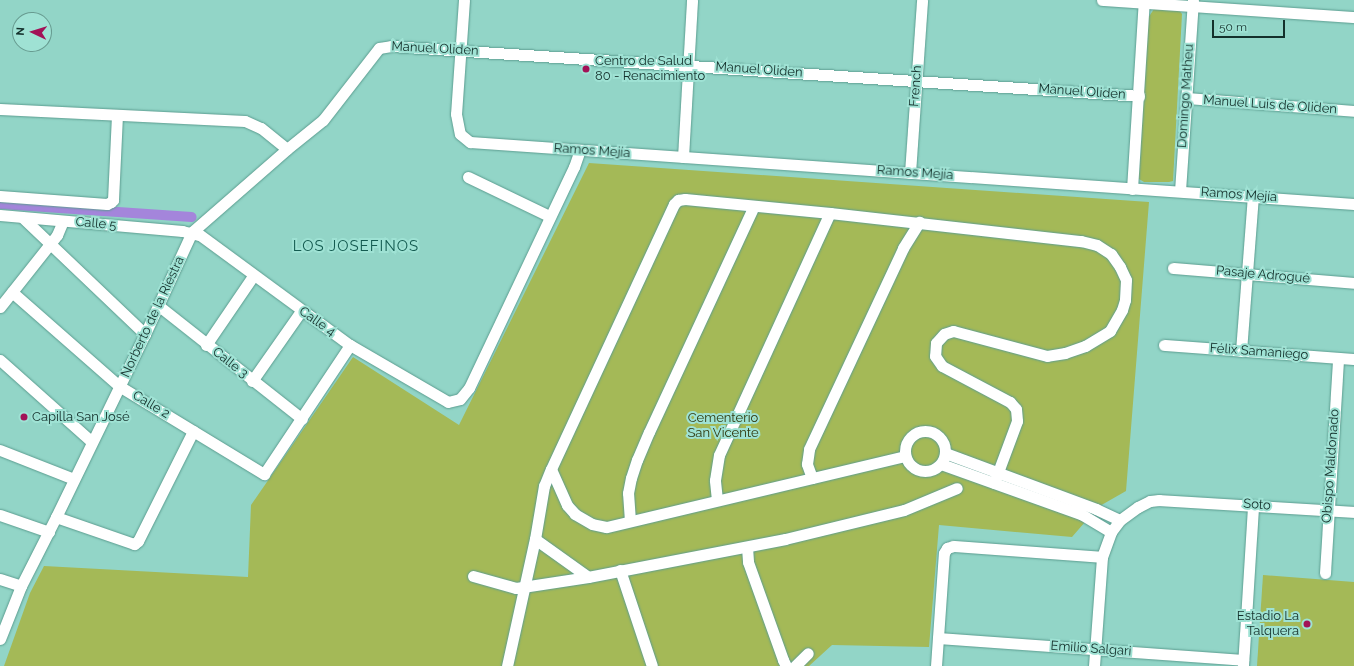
<!DOCTYPE html>
<html>
<head>
<meta charset="utf-8">
<style>
	body { margin:0 }
	#map { position:relative; width:1354px; height:666px; overflow:hidden; background:#92d5c7; font-family:Raleway,sans-serif }
	div>[style] { position:absolute }
	.green>* { inset:0; background:#a4b957 }
	.canal>* { height:10px; margin:-5px; padding:0 5px; transform-origin:5px; border-radius:5px; background:#a485db }
	.roads { filter:drop-shadow(0 0 1px #5c9d90) drop-shadow(0 0 1px #5c9d90) }
	.street>* { height:11px; margin:-5.5px; padding:0 5.5px; transform-origin:5.5px; border-radius:5.5px; background:#fff }
	.street>.ring { margin:-5.5px; padding:0; box-sizing:content-box; background:none; border:11px solid #fff; border-radius:50% }
	.dots>* { width:11px; height:11px; translate:-50% -50%; box-sizing:border-box; border:2px solid #9fe2d4; border-radius:50% }
	span { translate:-50% -50%; white-space:nowrap; text-align:center; line-height:1.15; -webkit-text-stroke:4px #9fe2d4; paint-order:stroke }
	.street-label { font-size:13px; color:#14302b }
	.poi-label { font-size:13px; color:#14302b }
	.left { translate:0 -50%; text-align:left }
	.right { translate:-100% -50%; text-align:right }
	.park-label { font-size:13px; color:#30390f }
	.quarter-label { font-size:15px; color:#145b50; letter-spacing:1px }
	.north { position:absolute; left:12px; top:12px; width:40px; height:40px; box-sizing:border-box; background:#9fe2d4; border:1px solid #679b90; border-radius:50%; rotate:274deg; font-size:11px; font-weight:700; line-height:16px; text-align:center; color:#14302b }
	.north::after { content:''; display:block; margin:auto; width:14px; height:18px; background:#a21257; clip-path:polygon(50% 0,100% 100%,50% 72%,0 100%) }
	.scale { position:absolute; left:1212px; top:20px; width:73px; height:18px; box-sizing:border-box; border:2px solid #14302b; border-top:0; padding-left:5px; font-size:12px; line-height:14px; white-space:nowrap; color:#14302b; -webkit-text-stroke:3px #9fe2d4; paint-order:stroke }
</style>
</head>
<body>
<div id="map">
	<div class="green">
		<div style="clip-path:polygon(1154px 9px,1179px 10px,1182px 14px,1173px 181px,1169px 182px,1144px 182px,1139px 179px,1148px 18px)"></div>
		<div style="clip-path:polygon(589px 163px,1149px 202px,1126px 491px,1098px 507px,1072px 537px,939px 525px,929px 647px,832px 645px,809px 666px,4px 666px,30px 593px,44px 566px,248px 577px,251px 505px,353px 357px,459px 425px)"></div>
		<div style="clip-path:polygon(1263px 575px,1354px 582px,1354px 666px,1257px 666px)"></div>
	</div>
	<div class="canal">
		<div style="left:0;top:204px;width:192px;rotate:3.9deg"></div>
	</div>
	<div class="roads">
		<div class="street">
			<div style="left:464px;top:0;width:114px;rotate:94deg"></div>
			<div style="left:456px;top:114px;width:20px;rotate:79deg"></div>
			<div style="left:460px;top:134px;width:13px;rotate:39deg"></div>
			<div style="left:470px;top:142px;width:886px;rotate:4.01deg"></div>
			<div style="left:1102px;top:0;width:253px;rotate:3.9deg"></div>
			<div style="left:1186px;top:98px;width:169px;rotate:4.4deg"></div>
			<div style="left:0;top:109px;width:245px;rotate:2.8deg"></div>
			<div style="left:245px;top:121px;width:17px;rotate:24deg"></div>
			<div style="left:261px;top:128px;width:33px;rotate:39deg"></div>
			<div style="left:683px;top:157px;width:157px;rotate:-86.7deg"></div>
			<div style="left:910px;top:173px;width:173px;rotate:-86deg"></div>
			<div style="left:468px;top:177px;width:90px;rotate:25.7deg"></div>
			<div style="left:1132px;top:189px;width:189px;rotate:-86.4deg"></div>
			<div style="left:1180px;top:191px;width:191px;rotate:-86.1deg"></div>
			<div style="left:0;top:196px;width:107px;rotate:4.3deg"></div>
			<div style="left:107px;top:204px;width:4px;rotate:-27deg"></div>
			<div style="left:111px;top:202px;width:3px;rotate:-45deg"></div>
			<div style="left:113px;top:200px;width:85px;rotate:-87.3deg"></div>
			<div style="left:0;top:215px;width:183px;rotate:5deg"></div>
			<div style="left:182px;top:231px;width:18px;rotate:13deg"></div>
			<div style="left:200px;top:235px;width:186px;rotate:36.3deg"></div>
			<div style="left:350px;top:345px;width:113px;rotate:30.2deg"></div>
			<div style="left:448px;top:402px;width:12px;rotate:-14deg"></div>
			<div style="left:460px;top:399px;width:14px;rotate:-51deg"></div>
			<div style="left:469px;top:388px;width:245px;rotate:-64.6deg"></div>
			<div style="left:574px;top:167px;width:18px;rotate:-71deg"></div>
			<div style="left:22px;top:217px;width:170px;rotate:43.6deg"></div>
			<div style="left:1173px;top:268px;width:182px;rotate:4.7deg"></div>
			<div style="left:12px;top:292px;width:142px;rotate:41.3deg"></div>
			<div style="left:119px;top:386px;width:170px;rotate:31.3deg"></div>
			<div style="left:264px;top:474px;width:155px;rotate:-56.3deg"></div>
			<div style="left:159px;top:306px;width:182px;rotate:38.3deg"></div>
			<div style="left:0;top:307px;width:92px;rotate:-51.6deg"></div>
			<div style="left:57px;top:235px;width:15px;rotate:-67deg"></div>
			<div style="left:206px;top:345px;width:83px;rotate:-55.7deg"></div>
			<div style="left:1164px;top:345px;width:191px;rotate:4.2deg"></div>
			<div style="left:1241px;top:351px;width:155px;rotate:-85.6deg"></div>
			<div style="left:0;top:360px;width:123px;rotate:41.7deg"></div>
			<div style="left:252px;top:381px;width:85px;rotate:-55deg"></div>
			<div class="ring" style="left:905px;top:431px;width:29px;height:29px"></div>
			<div style="left:0;top:450px;width:79px;rotate:21.4deg"></div>
			<div style="left:945px;top:453px;width:161px;rotate:20.3deg"></div>
			<div style="left:1096px;top:509px;width:26px;rotate:25deg"></div>
			<div style="left:905px;top:456px;width:307px;rotate:166.6deg"></div>
			<div style="left:606px;top:527px;width:14px;rotate:-168deg"></div>
			<div style="left:592px;top:524px;width:20px;rotate:-150deg"></div>
			<div style="left:575px;top:514px;width:12px;rotate:-132deg"></div>
			<div style="left:567px;top:505px;width:39px;rotate:-114deg"></div>
			<div style="left:551px;top:469px;width:292px;rotate:-65.1deg"></div>
			<div style="left:674px;top:204px;width:6px;rotate:-45deg"></div>
			<div style="left:678px;top:200px;width:7px;rotate:-8deg"></div>
			<div style="left:685px;top:199px;width:146px;rotate:5.5deg"></div>
			<div style="left:830px;top:213px;width:253px;rotate:6.4deg"></div>
			<div style="left:1081px;top:241px;width:16px;rotate:14deg"></div>
			<div style="left:1097px;top:245px;width:17px;rotate:33deg"></div>
			<div style="left:1111px;top:254px;width:16px;rotate:55deg"></div>
			<div style="left:1120px;top:267px;width:14px;rotate:65deg"></div>
			<div style="left:1126px;top:280px;width:20px;rotate:93deg"></div>
			<div style="left:1125px;top:300px;width:10px;rotate:107deg"></div>
			<div style="left:1122px;top:310px;width:24px;rotate:120deg"></div>
			<div style="left:1110px;top:331px;width:29px;rotate:149deg"></div>
			<div style="left:1085px;top:346px;width:21px;rotate:161deg"></div>
			<div style="left:1065px;top:353px;width:18px;rotate:171deg"></div>
			<div style="left:1047px;top:356px;width:97px;rotate:-165.1deg"></div>
			<div style="left:953px;top:331px;width:9px;rotate:162deg"></div>
			<div style="left:944px;top:334px;width:12px;rotate:132deg"></div>
			<div style="left:936px;top:343px;width:13px;rotate:94deg"></div>
			<div style="left:935px;top:356px;width:12px;rotate:55deg"></div>
			<div style="left:942px;top:366px;width:77px;rotate:27.9deg"></div>
			<div style="left:1010px;top:402px;width:9px;rotate:49deg"></div>
			<div style="left:1016px;top:409px;width:12px;rotate:85deg"></div>
			<div style="left:1017px;top:421px;width:66px;rotate:110.4deg"></div>
			<div style="left:941px;top:464px;width:149px;rotate:19.7deg"></div>
			<div style="left:1081px;top:514px;width:35px;rotate:31deg"></div>
			<div style="left:812px;top:478px;width:15px;rotate:-110deg"></div>
			<div style="left:807px;top:464px;width:15px;rotate:-82deg"></div>
			<div style="left:809px;top:449px;width:222px;rotate:-64.9deg"></div>
			<div style="left:903px;top:248px;width:31px;rotate:-58deg"></div>
			<div style="left:717px;top:500px;width:20px;rotate:-96deg"></div>
			<div style="left:715px;top:480px;width:25px;rotate:-81deg"></div>
			<div style="left:719px;top:455px;width:266px;rotate:-65.4deg"></div>
			<div style="left:0;top:515px;width:52px;rotate:19.1deg"></div>
			<div style="left:56px;top:517px;width:83px;rotate:19.1deg"></div>
			<div style="left:134px;top:544px;width:5px;rotate:-37deg"></div>
			<div style="left:138px;top:541px;width:123px;rotate:-63.4deg"></div>
			<div style="left:630px;top:521px;width:28px;rotate:-94deg"></div>
			<div style="left:628px;top:493px;width:15px;rotate:-79deg"></div>
			<div style="left:631px;top:478px;width:19px;rotate:-72deg"></div>
			<div style="left:637px;top:460px;width:30px;rotate:-67deg"></div>
			<div style="left:649px;top:432px;width:249px;rotate:-65.1deg"></div>
			<div style="left:535px;top:539px;width:65px;rotate:35.6deg"></div>
			<div style="left:588px;top:577px;width:201px;rotate:-10.9deg"></div>
			<div style="left:785px;top:539px;width:122px;rotate:-13.7deg"></div>
			<div style="left:904px;top:510px;width:57px;rotate:-22.5deg"></div>
			<div style="left:747px;top:547px;width:15px;rotate:86deg"></div>
			<div style="left:748px;top:562px;width:104px;rotate:70.3deg"></div>
			<div style="left:783px;top:660px;width:7px;rotate:63deg"></div>
			<div style="left:620px;top:570px;width:101px;rotate:71.6deg"></div>
			<div style="left:1325px;top:573px;width:215px;rotate:-86.5deg"></div>
			<div style="left:473px;top:576px;width:45px;rotate:15.6deg"></div>
			<div style="left:516px;top:588px;width:73px;rotate:-8.7deg"></div>
			<div style="left:0;top:579px;width:22px;rotate:18deg"></div>
			<div style="left:938px;top:638px;width:306px;rotate:4.1deg"></div>
			<div style="left:0;top:639px;width:57px;rotate:-68.4deg"></div>
			<div style="left:21px;top:586px;width:77px;rotate:-63.1deg"></div>
			<div style="left:56px;top:517px;width:203px;rotate:-64.1deg"></div>
			<div style="left:145px;top:334px;width:112px;rotate:-65.3deg"></div>
			<div style="left:192px;top:232px;width:126px;rotate:-41.1deg"></div>
			<div style="left:287px;top:149px;width:46px;rotate:-38.9deg"></div>
			<div style="left:323px;top:120px;width:91px;rotate:-52.1deg"></div>
			<div style="left:379px;top:48px;width:12px;rotate:-9deg"></div>
			<div style="left:391px;top:46px;width:750px;rotate:3.82deg"></div>
			<div style="left:507px;top:666px;width:130px;rotate:-77.6deg"></div>
			<div style="left:535px;top:539px;width:54px;rotate:-80.4deg"></div>
			<div style="left:544px;top:486px;width:18px;rotate:-68deg"></div>
			<div style="left:795px;top:666px;width:18px;rotate:-45deg"></div>
			<div style="left:936px;top:666px;width:113px;rotate:-86deg"></div>
			<div style="left:944px;top:553px;width:6px;rotate:-59deg"></div>
			<div style="left:947px;top:548px;width:6px;rotate:-18deg"></div>
			<div style="left:953px;top:546px;width:149px;rotate:4.2deg"></div>
			<div style="left:1094px;top:666px;width:109px;rotate:-85.8deg"></div>
			<div style="left:1102px;top:557px;width:27px;rotate:-70deg"></div>
			<div style="left:1111px;top:532px;width:15px;rotate:-53deg"></div>
			<div style="left:1120px;top:520px;width:22px;rotate:-36deg"></div>
			<div style="left:1138px;top:507px;width:13px;rotate:-27deg"></div>
			<div style="left:1150px;top:501px;width:9px;rotate:-6deg"></div>
			<div style="left:1159px;top:500px;width:195px;rotate:3.5deg"></div>
			<div style="left:1243px;top:666px;width:161px;rotate:-86.4deg"></div>
		</div>
	</div>
	<div class="dots">
		<div style="left:586px;top:69px;background:#a21257"></div>
		<div style="left:24px;top:417px;background:#a21257"></div>
		<div style="left:1307px;top:624px;background:#a21257"></div>
	</div>
	<div class="street-label">
		<span style="left:435px;top:49px;rotate:3deg">Manuel Oliden</span>
		<span style="left:759px;top:70px;rotate:4deg">Manuel Oliden</span>
		<span style="left:916px;top:86px;rotate:-86deg">French</span>
		<span style="left:1082px;top:92px;rotate:4deg">Manuel Oliden</span>
		<span style="left:1186px;top:96px;rotate:-86deg">Domingo Matheu</span>
		<span style="left:1270px;top:105px;rotate:4deg">Manuel Luis de Oliden</span>
		<span style="left:592px;top:151px;rotate:4deg">Ramos Mejía</span>
		<span style="left:915px;top:173px;rotate:4deg">Ramos Mejía</span>
		<span style="left:1239px;top:195px;rotate:4deg">Ramos Mejía</span>
		<span style="left:96px;top:224px;rotate:5deg">Calle 5</span>
		<span style="left:1263px;top:275px;rotate:5deg">Pasaje Adrogué</span>
		<span style="left:153px;top:317px;rotate:-65deg">Norberto de la Riestra</span>
		<span style="left:317px;top:322px;rotate:35deg">Calle 4</span>
		<span style="left:1259px;top:352px;rotate:4deg">Félix Samaniego</span>
		<span style="left:230px;top:363px;rotate:38deg">Calle 3</span>
		<span style="left:151px;top:405px;rotate:31deg">Calle 2</span>
		<span style="left:1331px;top:466px;rotate:-86deg">Obispo Maldonado</span>
		<span style="left:1257px;top:505px;rotate:4deg">Soto</span>
		<span style="left:1091px;top:649px;rotate:4deg">Emilio Salgari</span>
	</div>
	<div class="poi-label">
		<span class="left" style="left:595px;top:69px">Centro de Salud<br>80 - Renacimiento</span>
		<span class="left" style="left:32px;top:417px">Capilla San José</span>
		<span class="right" style="left:1299px;top:624px">Estadio La<br>Talquera</span>
	</div>
	<div class="park-label">
		<span style="left:723px;top:426px">Cementerio<br>San Vicente</span>
	</div>
	<div class="quarter-label">
		<span style="left:356px;top:247px">LOS JOSEFINOS</span>
	</div>
	<div class="north">N</div>
	<div class="scale">50 m</div>
</div>
</body>
</html>
